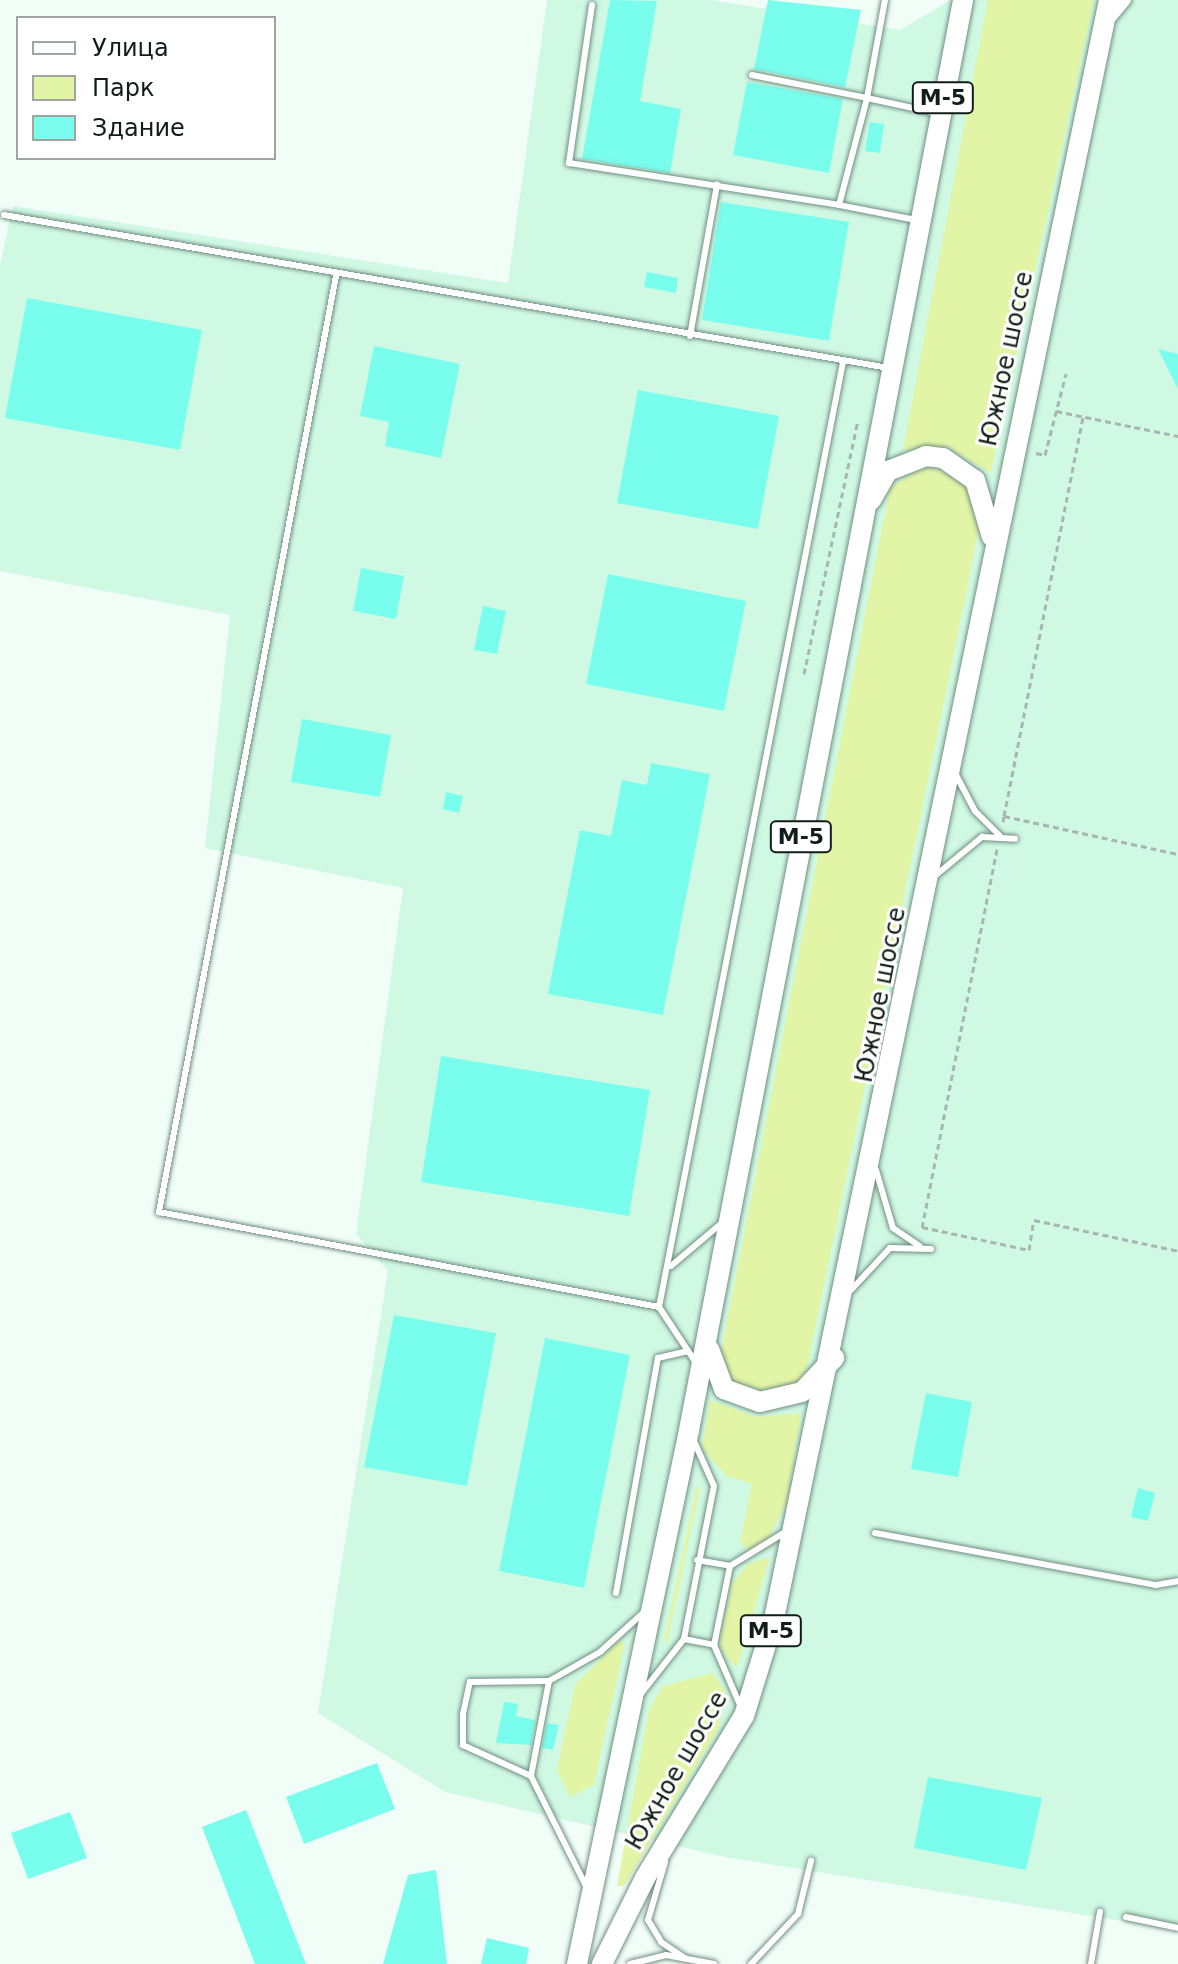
<!DOCTYPE html>
<html>
<head>
<meta charset="utf-8">
<style>
	body { margin:0 }
	#map { position:relative; width:1178px; height:1964px; overflow:hidden; background:#f1fef7; font-family:"DejaVu Sans",sans-serif }
	div>[style] { position:absolute }
	.built>* { inset:0; background:#d0f9e4 }
	.green>* { inset:0; background:#e2f5a7 }
	.building>* { inset:0; background:#79fded }
	.path>* { height:3px; margin-top:-1.5px; transform-origin:0; background:repeating-linear-gradient(90deg,#a9b6af 0 6px,transparent 0 10px) }
	.roads { filter:drop-shadow(0 0 2px #728f80) drop-shadow(0 0 2px #728f80) }
	.lane>* { height:6px; margin:-3px; padding:0 3px; transform-origin:3px; border-radius:3px; background:#fff }
	.street>* { height:12px; margin:-6px; padding:0 6px; transform-origin:6px; border-radius:6px; background:#fff }
	.primary>* { height:20px; margin:-10px; padding:0 10px; transform-origin:10px; border-radius:10px; background:#fff }
	span { translate:-50% -50%; white-space:nowrap; text-align:center; line-height:1.15; -webkit-text-stroke:6px #fff; paint-order:stroke }
	.shield-label span { padding:2px 6px; background:#fff; border:2px solid; border-radius:6px; -webkit-text-stroke-width:0 }
	.shield-label { font-size:22px; color:#111d17; font-weight:700 }
	.street-label { font-size:24px; color:#111d17 }
	.legend { position:absolute; left:16px; top:16px; width:260px; height:144px; box-sizing:border-box; background:#fff; border:2px solid #a0a5a2; margin:0; padding:10px 14px; list-style:none; font-size:24px; color:#111d17 }
	.legend li { display:flex; align-items:center; gap:16px; height:40px }
	.legend b { width:40px; border:2px solid #a0a5a2 }
</style>
</head>
<body>
<div id="map">
	<div class="built">
		<div style="clip-path:polygon(547px 0,711px 0,900px 30px,951px 0,1178px 0,1178px 1930px,725px 1857px,445px 1792px,318px 1713px,388px 1271px,356px 1234px,403px 888px,205px 848px,230px 615px,0 571px,0 265px,13px 206px,508px 283px)"></div>
	</div>
	<div class="green">
		<div style="clip-path:polygon(988px 0,1094px 0,991px 473px,947px 447px,903px 450px)"></div>
		<div style="clip-path:polygon(927px 466px,965px 481px,980px 524px,955px 649px,806px 1373px,785px 1393px,740px 1394px,718px 1367px,890px 487px)"></div>
		<div style="clip-path:polygon(710px 1400px,756px 1417px,801px 1413px,787px 1502px,768px 1540px,749px 1550px,740px 1542px,752px 1484px,726px 1476px,702px 1448px)"></div>
		<div style="clip-path:polygon(697px 1485px,700px 1489px,667px 1644px,664px 1640px)"></div>
		<div style="clip-path:polygon(770px 1557px,738px 1665px,734px 1666px,719px 1647px,732px 1583px,749px 1563px)"></div>
		<div style="clip-path:polygon(619px 1641px,625px 1643px,594px 1785px,570px 1797px,557px 1770px,575px 1685px)"></div>
		<div style="clip-path:polygon(713px 1673px,726px 1693px,719px 1728px,624px 1886px,617px 1886px,649px 1709px,663px 1686px)"></div>
	</div>
	<div class="building">
		<div style="clip-path:polygon(610px 0,657px 1px,640px 101px,681px 109px,670px 173px,582px 159px)"></div>
		<div style="clip-path:polygon(768px 0,861px 10px,845px 87px,754px 69px)"></div>
		<div style="clip-path:polygon(747px 82px,843px 99px,829px 173px,733px 155px)"></div>
		<div style="clip-path:polygon(870px 122px,884px 124px,880px 153px,865px 151px)"></div>
		<div style="clip-path:polygon(721px 202px,849px 222px,829px 341px,702px 320px)"></div>
		<div style="clip-path:polygon(647px 272px,678px 278px,676px 293px,644px 287px)"></div>
		<div style="clip-path:polygon(27px 298px,202px 330px,180px 450px,5px 418px)"></div>
		<div style="clip-path:polygon(374px 346px,460px 364px,441px 458px,385px 446px,389px 422px,360px 416px)"></div>
		<div style="clip-path:polygon(1158px 349px,1178px 354px,1178px 389px)"></div>
		<div style="clip-path:polygon(638px 390px,779px 416px,758px 529px,617px 503px)"></div>
		<div style="clip-path:polygon(361px 568px,404px 576px,396px 619px,353px 611px)"></div>
		<div style="clip-path:polygon(608px 574px,746px 601px,724px 711px,586px 684px)"></div>
		<div style="clip-path:polygon(483px 606px,506px 611px,497px 654px,474px 650px)"></div>
		<div style="clip-path:polygon(302px 719px,391px 735px,380px 797px,291px 782px)"></div>
		<div style="clip-path:polygon(651px 763px,710px 774px,663px 1015px,548px 994px,580px 830px,611px 836px,622px 780px,647px 785px)"></div>
		<div style="clip-path:polygon(446px 792px,463px 796px,459px 813px,443px 809px)"></div>
		<div style="clip-path:polygon(441px 1056px,650px 1090px,629px 1216px,421px 1182px)"></div>
		<div style="clip-path:polygon(394px 1315px,496px 1333px,467px 1486px,364px 1467px)"></div>
		<div style="clip-path:polygon(545px 1338px,630px 1355px,584px 1588px,499px 1571px)"></div>
		<div style="clip-path:polygon(926px 1393px,972px 1402px,958px 1477px,911px 1469px)"></div>
		<div style="clip-path:polygon(1138px 1488px,1155px 1493px,1148px 1521px,1131px 1517px)"></div>
		<div style="clip-path:polygon(504px 1702px,518px 1704px,516px 1716px,535px 1720px,531px 1745px,496px 1743px)"></div>
		<div style="clip-path:polygon(547px 1723px,559px 1725px,553px 1750px,542px 1748px)"></div>
		<div style="clip-path:polygon(377px 1763px,395px 1809px,304px 1844px,286px 1797px)"></div>
		<div style="clip-path:polygon(928px 1777px,1042px 1798px,1026px 1870px,914px 1848px)"></div>
		<div style="clip-path:polygon(246px 1810px,306px 1964px,255px 1964px,202px 1827px)"></div>
		<div style="clip-path:polygon(70px 1812px,87px 1858px,28px 1879px,11px 1833px)"></div>
		<div style="clip-path:polygon(436px 1870px,447px 1964px,383px 1964px,408px 1875px)"></div>
		<div style="clip-path:polygon(487px 1938px,529px 1948px,526px 1964px,481px 1964px)"></div>
	</div>
	<div class="path">
		<div style="left:1056px;top:411px;width:125px;rotate:11.6deg"></div>
		<div style="left:1036px;top:453px;width:9px;rotate:13deg"></div>
		<div style="left:1045px;top:455px;width:84px;rotate:-75.5deg"></div>
		<div style="left:804px;top:674px;width:259px;rotate:-78deg"></div>
		<div style="left:1004px;top:816px;width:408px;rotate:-78.8deg"></div>
		<div style="left:1003px;top:822px;width:6px;rotate:-81deg"></div>
		<div style="left:1004px;top:816px;width:178px;rotate:12.3deg"></div>
		<div style="left:997px;top:849px;width:385px;rotate:101.2deg"></div>
		<div style="left:922px;top:1227px;width:109px;rotate:12.1deg"></div>
		<div style="left:1029px;top:1250px;width:30px;rotate:-81deg"></div>
		<div style="left:1034px;top:1220px;width:147px;rotate:12.1deg"></div>
	</div>
	<div class="roads">
		<div class="lane">
			<div style="left:592px;top:5px;width:160px;rotate:98.3deg"></div>
			<div style="left:569px;top:163px;width:273px;rotate:8.8deg"></div>
			<div style="left:752px;top:75px;width:117px;rotate:11.3deg"></div>
			<div style="left:867px;top:98px;width:100px;rotate:-79.6deg"></div>
			<div style="left:4px;top:215px;width:898px;rotate:9.81deg"></div>
			<div style="left:916px;top:220px;width:78px;rotate:-169deg"></div>
			<div style="left:839px;top:205px;width:111px;rotate:-75.3deg"></div>
			<div style="left:867px;top:98px;width:71px;rotate:12.3deg"></div>
			<div style="left:336px;top:276px;width:953px;rotate:100.71deg"></div>
			<div style="left:159px;top:1212px;width:509px;rotate:10.76deg"></div>
			<div style="left:659px;top:1307px;width:67px;rotate:56.5deg"></div>
			<div style="left:690px;top:336px;width:154px;rotate:-79.9deg"></div>
			<div style="left:954px;top:771px;width:45px;rotate:62.3deg"></div>
			<div style="left:975px;top:811px;width:35px;rotate:45deg"></div>
			<div style="left:936px;top:875px;width:60px;rotate:-39.6deg"></div>
			<div style="left:982px;top:837px;width:33px;rotate:3deg"></div>
			<div style="left:876px;top:1170px;width:60px;rotate:73.7deg"></div>
			<div style="left:893px;top:1228px;width:32px;rotate:34deg"></div>
			<div style="left:671px;top:1266px;width:70px;rotate:-40.3deg"></div>
			<div style="left:851px;top:1290px;width:57px;rotate:-47.1deg"></div>
			<div style="left:890px;top:1248px;width:41px;rotate:1.4deg"></div>
			<div style="left:659px;top:1307px;width:963px;rotate:-78.98deg"></div>
			<div style="left:875px;top:1533px;width:286px;rotate:10.5deg"></div>
			<div style="left:1156px;top:1585px;width:22px;rotate:-10deg"></div>
			<div style="left:697px;top:1560px;width:34px;rotate:10deg"></div>
			<div style="left:730px;top:1566px;width:67px;rotate:-31.6deg"></div>
			<div style="left:730px;top:1566px;width:81px;rotate:101.4deg"></div>
			<div style="left:714px;top:1645px;width:65px;rotate:66.6deg"></div>
			<div style="left:616px;top:1593px;width:239px;rotate:-79.9deg"></div>
			<div style="left:658px;top:1358px;width:31px;rotate:-13deg"></div>
			<div style="left:684px;top:1639px;width:31px;rotate:11deg"></div>
			<div style="left:640px;top:1695px;width:71px;rotate:-51.8deg"></div>
			<div style="left:684px;top:1639px;width:156px;rotate:-78.9deg"></div>
			<div style="left:714px;top:1486px;width:49px;rotate:-114deg"></div>
			<div style="left:531px;top:1776px;width:75px;rotate:-155.5deg"></div>
			<div style="left:463px;top:1745px;width:31px;rotate:-90deg"></div>
			<div style="left:463px;top:1714px;width:33px;rotate:-78deg"></div>
			<div style="left:470px;top:1682px;width:79px;rotate:-0.7deg"></div>
			<div style="left:665px;top:1862px;width:60px;rotate:106.3deg"></div>
			<div style="left:648px;top:1920px;width:26px;rotate:59deg"></div>
			<div style="left:661px;top:1942px;width:29px;rotate:34deg"></div>
			<div style="left:586px;top:1886px;width:123px;rotate:-116.6deg"></div>
			<div style="left:531px;top:1776px;width:97px;rotate:-79.3deg"></div>
			<div style="left:549px;top:1681px;width:59px;rotate:-29.6deg"></div>
			<div style="left:600px;top:1652px;width:58px;rotate:-42.2deg"></div>
			<div style="left:1126px;top:1917px;width:53px;rotate:11.9deg"></div>
			<div style="left:630px;top:1964px;width:37px;rotate:-14deg"></div>
			<div style="left:666px;top:1955px;width:49px;rotate:10.6deg"></div>
			<div style="left:751px;top:1964px;width:69px;rotate:-46.8deg"></div>
			<div style="left:798px;top:1914px;width:55px;rotate:-76.2deg"></div>
			<div style="left:1091px;top:1964px;width:53px;rotate:-80.2deg"></div>
		</div>
		<div class="street">
			<div style="left:1109px;top:19px;width:25px;rotate:-50deg"></div>
		</div>
		<div class="primary">
			<div style="left:871px;top:500px;width:34px;rotate:-60deg"></div>
			<div style="left:888px;top:471px;width:41px;rotate:-21.5deg"></div>
			<div style="left:926px;top:456px;width:17px;rotate:7deg"></div>
			<div style="left:943px;top:458px;width:39px;rotate:35deg"></div>
			<div style="left:975px;top:480px;width:59px;rotate:73.4deg"></div>
			<div style="left:709px;top:1349px;width:43px;rotate:69.4deg"></div>
			<div style="left:724px;top:1389px;width:38px;rotate:20deg"></div>
			<div style="left:760px;top:1402px;width:43px;rotate:-13.4deg"></div>
			<div style="left:802px;top:1392px;width:47px;rotate:-46.7deg"></div>
			<div style="left:577px;top:1964px;width:546px;rotate:-78.15deg"></div>
			<div style="left:689px;top:1430px;width:1456px;rotate:-79.15deg"></div>
			<div style="left:602px;top:1964px;width:96px;rotate:-63.4deg"></div>
			<div style="left:645px;top:1878px;width:190px;rotate:-58.6deg"></div>
			<div style="left:744px;top:1716px;width:102px;rotate:-72.8deg"></div>
			<div style="left:774px;top:1619px;width:1653px;rotate:-78.31deg"></div>
		</div>
	</div>
	<div class="shield-label">
		<span style="left:943px;top:98px">М-5</span>
		<span style="left:801px;top:837px">М-5</span>
		<span style="left:771px;top:1631px">М-5</span>
	</div>
	<div class="street-label">
		<span style="left:1007px;top:359px;rotate:-78deg">Южное шоссе</span>
		<span style="left:881px;top:995px;rotate:-79deg">Южное шоссе</span>
		<span style="left:677px;top:1771px;rotate:-60deg">Южное шоссе</span>
	</div>
	<ul class="legend">
	<li><b style="height:10px;background:#fff"></b>Улица</li>
	<li><b style="height:22px;background:#e2f5a7"></b>Парк</li>
	<li><b style="height:22px;background:#79fded"></b>Здание</li>
	</ul>
</div>
</body>
</html>
